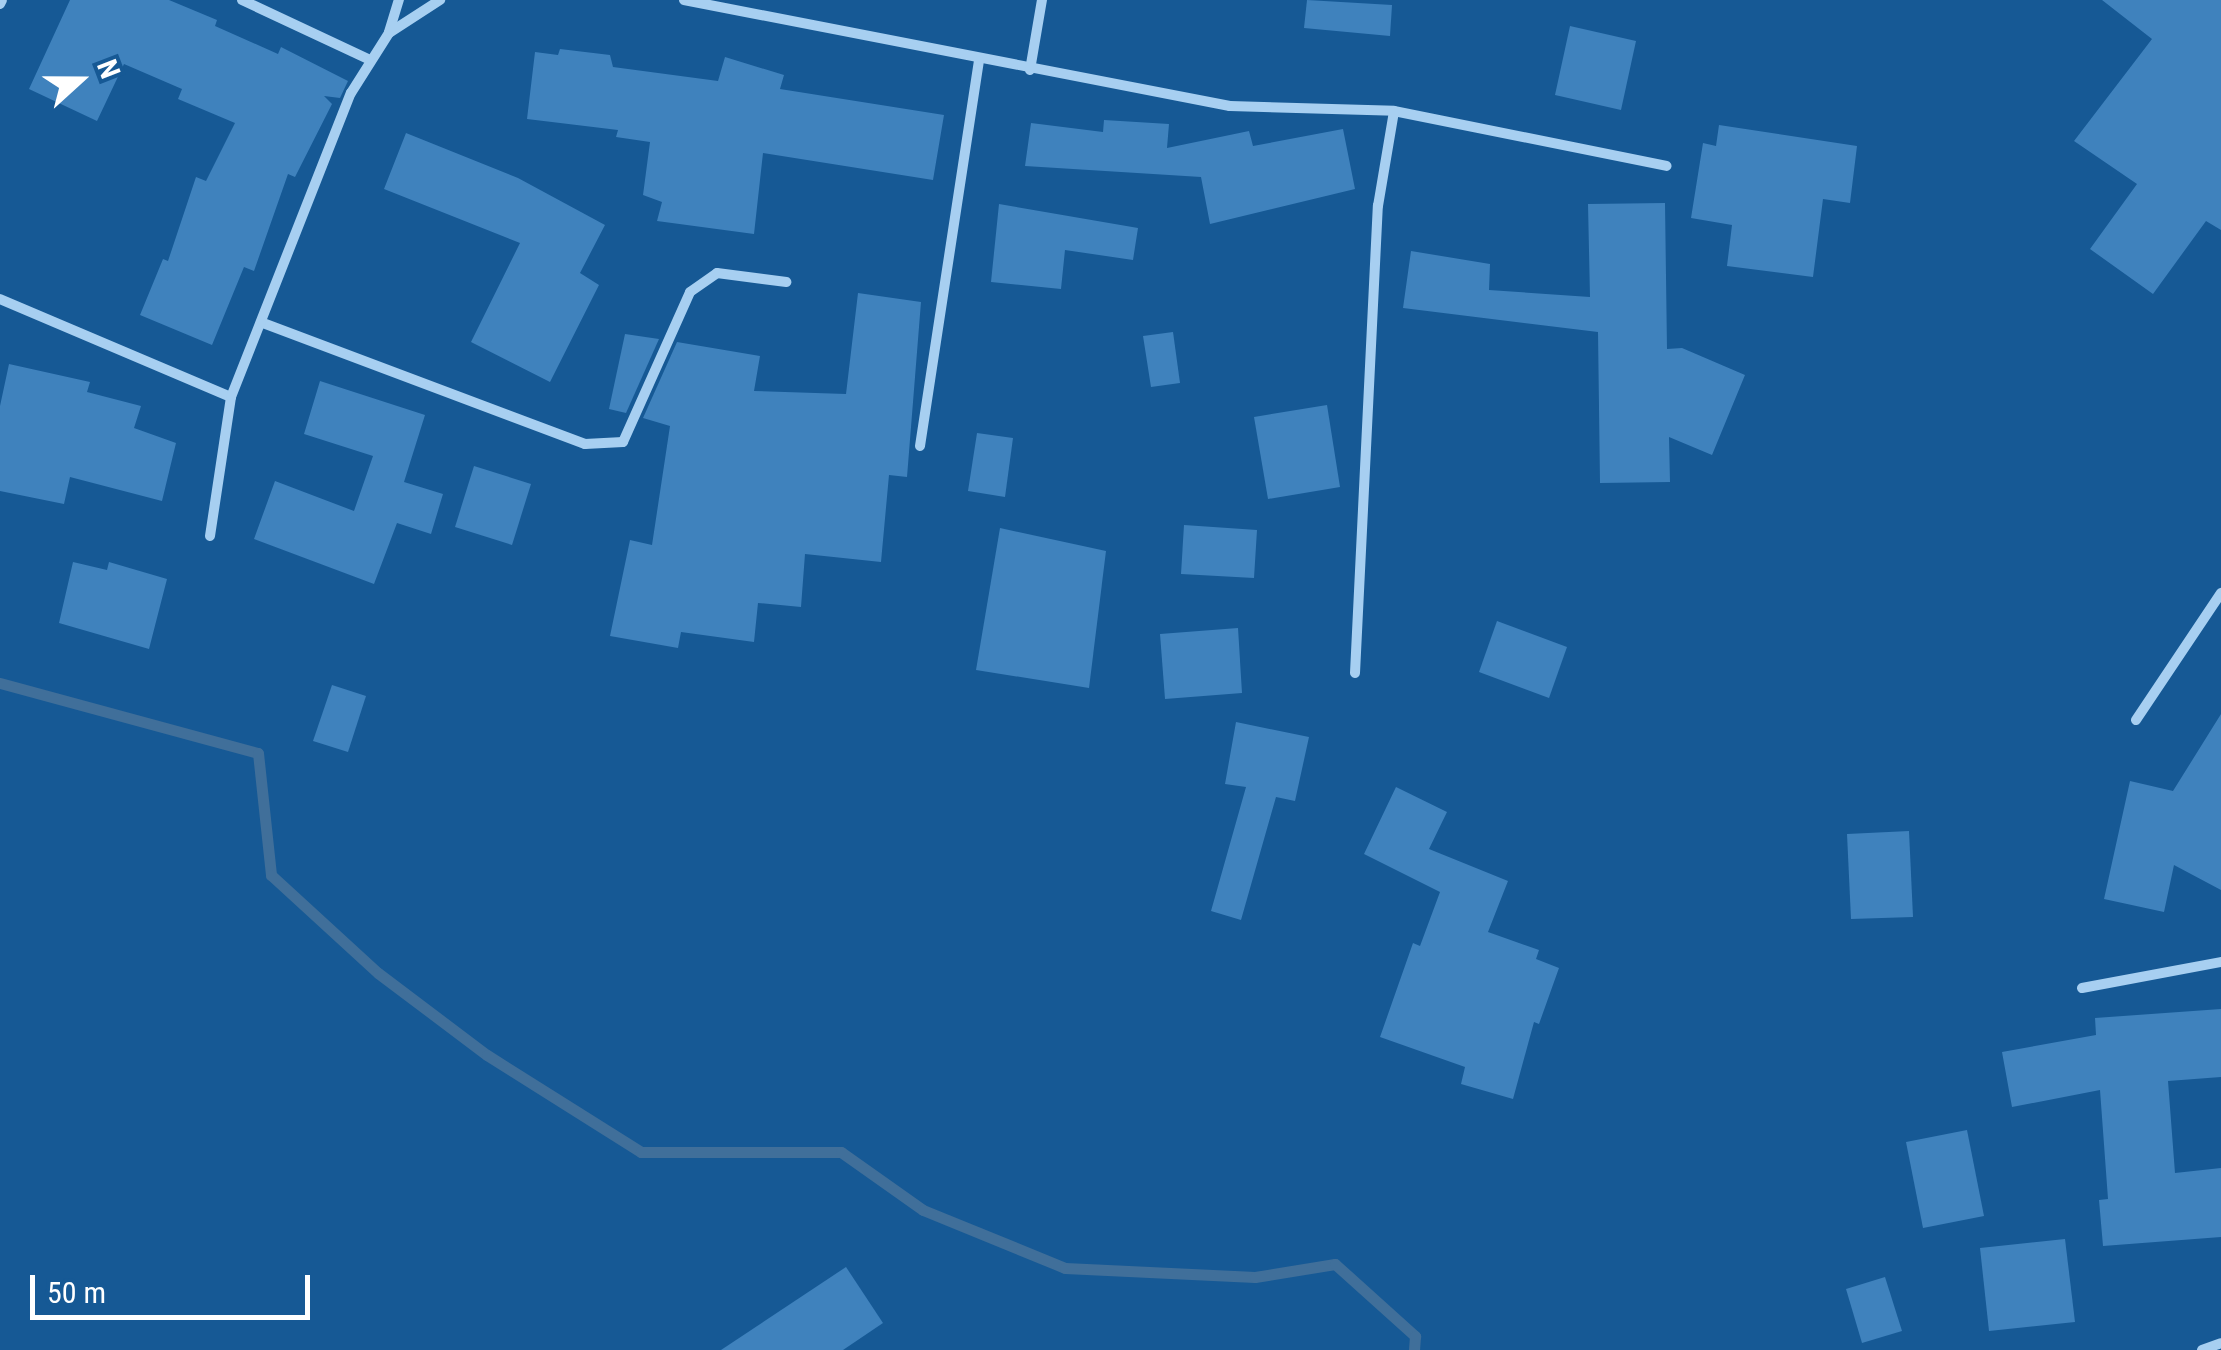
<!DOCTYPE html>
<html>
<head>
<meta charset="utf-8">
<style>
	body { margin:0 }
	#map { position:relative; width:2221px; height:1350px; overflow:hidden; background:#165995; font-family:"Roboto Condensed",sans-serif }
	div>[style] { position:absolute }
	.stream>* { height:11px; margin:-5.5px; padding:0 5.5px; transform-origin:5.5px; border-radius:5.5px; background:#406f9a }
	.building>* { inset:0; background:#3f82bd }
	.minor>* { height:10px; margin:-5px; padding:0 5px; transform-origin:5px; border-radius:5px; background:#a7cff1 }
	span { translate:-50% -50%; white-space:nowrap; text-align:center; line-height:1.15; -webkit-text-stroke:8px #165995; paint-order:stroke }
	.north { position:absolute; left:30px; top:30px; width:100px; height:100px; -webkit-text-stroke:8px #165995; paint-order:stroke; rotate:69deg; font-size:28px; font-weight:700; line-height:40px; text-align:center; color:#fff }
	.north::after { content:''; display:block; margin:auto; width:35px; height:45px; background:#fff; clip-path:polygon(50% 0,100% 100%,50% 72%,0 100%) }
	.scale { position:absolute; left:30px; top:1275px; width:280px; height:45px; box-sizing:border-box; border:5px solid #fff; border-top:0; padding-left:12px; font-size:30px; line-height:35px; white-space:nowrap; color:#fff; -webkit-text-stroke:8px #165995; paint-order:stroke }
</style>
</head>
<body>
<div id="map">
	<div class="stream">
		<div style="left:0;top:683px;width:267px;rotate:15.2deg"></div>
		<div style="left:258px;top:753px;width:123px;rotate:83.9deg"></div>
		<div style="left:271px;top:875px;width:145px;rotate:42.5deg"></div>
		<div style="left:378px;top:973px;width:136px;rotate:37deg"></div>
		<div style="left:487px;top:1055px;width:182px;rotate:32.2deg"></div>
		<div style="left:641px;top:1152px;width:200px"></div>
		<div style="left:841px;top:1152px;width:100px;rotate:35.3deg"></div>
		<div style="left:923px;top:1210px;width:153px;rotate:22.2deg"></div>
		<div style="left:1065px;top:1268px;width:190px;rotate:2.7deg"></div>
		<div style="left:1255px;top:1277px;width:81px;rotate:-9.2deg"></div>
		<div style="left:1335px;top:1264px;width:108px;rotate:42deg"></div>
		<div style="left:1415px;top:1336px;width:14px;rotate:94deg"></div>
	</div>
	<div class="building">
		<div style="clip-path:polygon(70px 0,169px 0,217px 20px,215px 26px,278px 54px,281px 47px,348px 81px,340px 98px,324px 96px,332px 104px,295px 177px,288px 174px,254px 271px,244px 267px,212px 345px,140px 315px,163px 259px,168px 261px,196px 177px,206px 181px,235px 123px,178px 99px,182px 89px,124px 64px,97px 121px,29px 89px)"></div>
		<div style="clip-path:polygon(1307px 0,1392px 5px,1390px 36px,1304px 28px)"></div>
		<div style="clip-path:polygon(2102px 0,2221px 0,2221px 230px,2206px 221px,2153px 294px,2090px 249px,2137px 184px,2074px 141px,2152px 39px)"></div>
		<div style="clip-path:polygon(1570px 26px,1636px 41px,1621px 110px,1555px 95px)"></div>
		<div style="clip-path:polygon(560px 49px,610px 55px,613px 67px,718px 81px,725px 57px,784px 75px,780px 89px,944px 115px,933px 180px,763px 153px,754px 234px,657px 221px,662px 202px,643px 195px,650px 142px,616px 137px,618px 130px,527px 119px,535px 52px,558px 55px)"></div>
		<div style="clip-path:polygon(1104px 120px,1169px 124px,1167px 148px,1249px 131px,1253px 146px,1343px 129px,1355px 189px,1210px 224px,1201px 177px,1025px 166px,1031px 123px,1103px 132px)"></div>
		<div style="clip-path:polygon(1719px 125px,1857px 146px,1850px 203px,1823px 199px,1813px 277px,1727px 266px,1732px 225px,1691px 218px,1703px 143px,1716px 146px)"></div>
		<div style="clip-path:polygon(406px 133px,518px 178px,605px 225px,580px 273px,599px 285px,550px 382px,471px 342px,520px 243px,384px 189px)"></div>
		<div style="clip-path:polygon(1665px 203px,1667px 349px,1682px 348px,1745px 375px,1712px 455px,1669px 437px,1670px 482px,1600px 483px,1598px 332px,1403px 308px,1411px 251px,1490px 264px,1489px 290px,1590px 297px,1588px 204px)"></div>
		<div style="clip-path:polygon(999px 204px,1138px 228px,1133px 260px,1065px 250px,1061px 289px,991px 282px)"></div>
		<div style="clip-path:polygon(858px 293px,921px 302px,907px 477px,889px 475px,881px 562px,805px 554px,801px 607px,758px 603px,754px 642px,681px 632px,678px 648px,610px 636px,630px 540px,652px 545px,670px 426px,643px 418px,677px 342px,760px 356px,754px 391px,846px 394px)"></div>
		<div style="clip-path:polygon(1173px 332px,1180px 383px,1151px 387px,1143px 336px)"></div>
		<div style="clip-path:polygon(625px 334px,659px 339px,626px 413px,609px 409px)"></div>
		<div style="clip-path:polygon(9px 364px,90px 382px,87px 392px,141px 406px,134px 428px,176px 443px,162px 501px,70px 477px,64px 504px,0 491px,0 406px)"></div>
		<div style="clip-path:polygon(320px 381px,425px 415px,404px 482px,443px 494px,431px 534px,397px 523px,374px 584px,254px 539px,275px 481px,354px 511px,373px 456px,304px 434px)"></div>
		<div style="clip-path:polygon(1327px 405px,1340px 487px,1268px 499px,1254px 417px)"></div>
		<div style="clip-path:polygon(977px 433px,1013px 438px,1005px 497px,968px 491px)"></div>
		<div style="clip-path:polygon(474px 466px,531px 484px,512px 545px,455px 527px)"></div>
		<div style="clip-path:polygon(1184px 525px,1257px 530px,1254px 578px,1181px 574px)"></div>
		<div style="clip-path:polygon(1000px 528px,1106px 551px,1089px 688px,976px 670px)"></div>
		<div style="clip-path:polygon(73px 562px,107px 570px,109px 562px,167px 579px,149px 649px,59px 623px)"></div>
		<div style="clip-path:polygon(1497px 621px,1567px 647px,1549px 698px,1479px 672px)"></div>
		<div style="clip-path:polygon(1238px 628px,1242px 693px,1165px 699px,1160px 634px)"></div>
		<div style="clip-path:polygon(332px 685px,366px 696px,348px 752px,313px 741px)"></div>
		<div style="clip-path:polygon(2221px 714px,2221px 890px,2174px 865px,2164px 912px,2104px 899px,2130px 781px,2173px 791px)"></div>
		<div style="clip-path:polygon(1236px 722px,1309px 737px,1295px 801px,1276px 797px,1241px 920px,1211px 911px,1246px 787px,1225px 784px)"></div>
		<div style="clip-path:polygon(1396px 787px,1447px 812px,1429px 849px,1508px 881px,1488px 932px,1539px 950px,1536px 959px,1559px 968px,1539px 1024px,1534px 1022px,1513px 1099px,1461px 1084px,1465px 1067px,1380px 1037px,1413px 943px,1420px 946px,1440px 892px,1364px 854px)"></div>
		<div style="clip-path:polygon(1909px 831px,1913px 917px,1851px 919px,1847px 834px)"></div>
		<div style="clip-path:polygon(2221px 1009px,2221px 1077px,2168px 1081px,2175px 1173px,2221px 1168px,2221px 1237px,2103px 1246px,2099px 1200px,2108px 1199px,2100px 1090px,2012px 1107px,2002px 1052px,2096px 1035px,2095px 1018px)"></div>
		<div style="clip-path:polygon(1967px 1130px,1984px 1216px,1923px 1228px,1906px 1142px)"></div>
		<div style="clip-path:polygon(2065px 1239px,2075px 1322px,1989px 1331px,1980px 1248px)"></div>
		<div style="clip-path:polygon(846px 1267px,883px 1323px,843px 1350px,721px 1350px)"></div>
		<div style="clip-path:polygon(1885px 1277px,1902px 1331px,1862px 1343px,1846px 1289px)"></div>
	</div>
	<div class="minor">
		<div style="left:242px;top:0;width:141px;rotate:25.1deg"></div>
		<div style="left:684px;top:0;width:556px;rotate:10.99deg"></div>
		<div style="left:1230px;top:106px;width:164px;rotate:1.7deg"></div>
		<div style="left:1394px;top:111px;width:278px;rotate:11.4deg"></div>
		<div style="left:0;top:4px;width:4px;rotate:-63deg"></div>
		<div style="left:389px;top:32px;width:34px;rotate:-73deg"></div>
		<div style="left:1030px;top:70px;width:71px;rotate:-80.3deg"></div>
		<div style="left:0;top:299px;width:251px;rotate:23deg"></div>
		<div style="left:263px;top:323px;width:344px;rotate:20.6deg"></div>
		<div style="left:585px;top:444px;width:38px;rotate:-3deg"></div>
		<div style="left:623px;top:442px;width:164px;rotate:-65.9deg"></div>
		<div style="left:690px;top:292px;width:33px;rotate:-35deg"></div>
		<div style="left:717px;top:273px;width:70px;rotate:7.4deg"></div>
		<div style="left:920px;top:446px;width:389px;rotate:-81.3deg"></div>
		<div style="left:210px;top:536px;width:141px;rotate:-81.4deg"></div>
		<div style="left:231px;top:397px;width:327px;rotate:-68.5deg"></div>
		<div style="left:351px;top:93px;width:71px;rotate:-57.7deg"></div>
		<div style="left:389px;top:33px;width:61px;rotate:-32.9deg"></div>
		<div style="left:1355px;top:673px;width:468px;rotate:-87.2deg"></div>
		<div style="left:1378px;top:206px;width:96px;rotate:-80.4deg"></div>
		<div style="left:2136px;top:720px;width:153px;rotate:-56.2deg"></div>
		<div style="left:2082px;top:988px;width:141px;rotate:-10.6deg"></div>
		<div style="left:2202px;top:1350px;width:20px;rotate:-20deg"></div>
	</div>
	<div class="north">N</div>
	<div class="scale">50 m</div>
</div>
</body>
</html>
